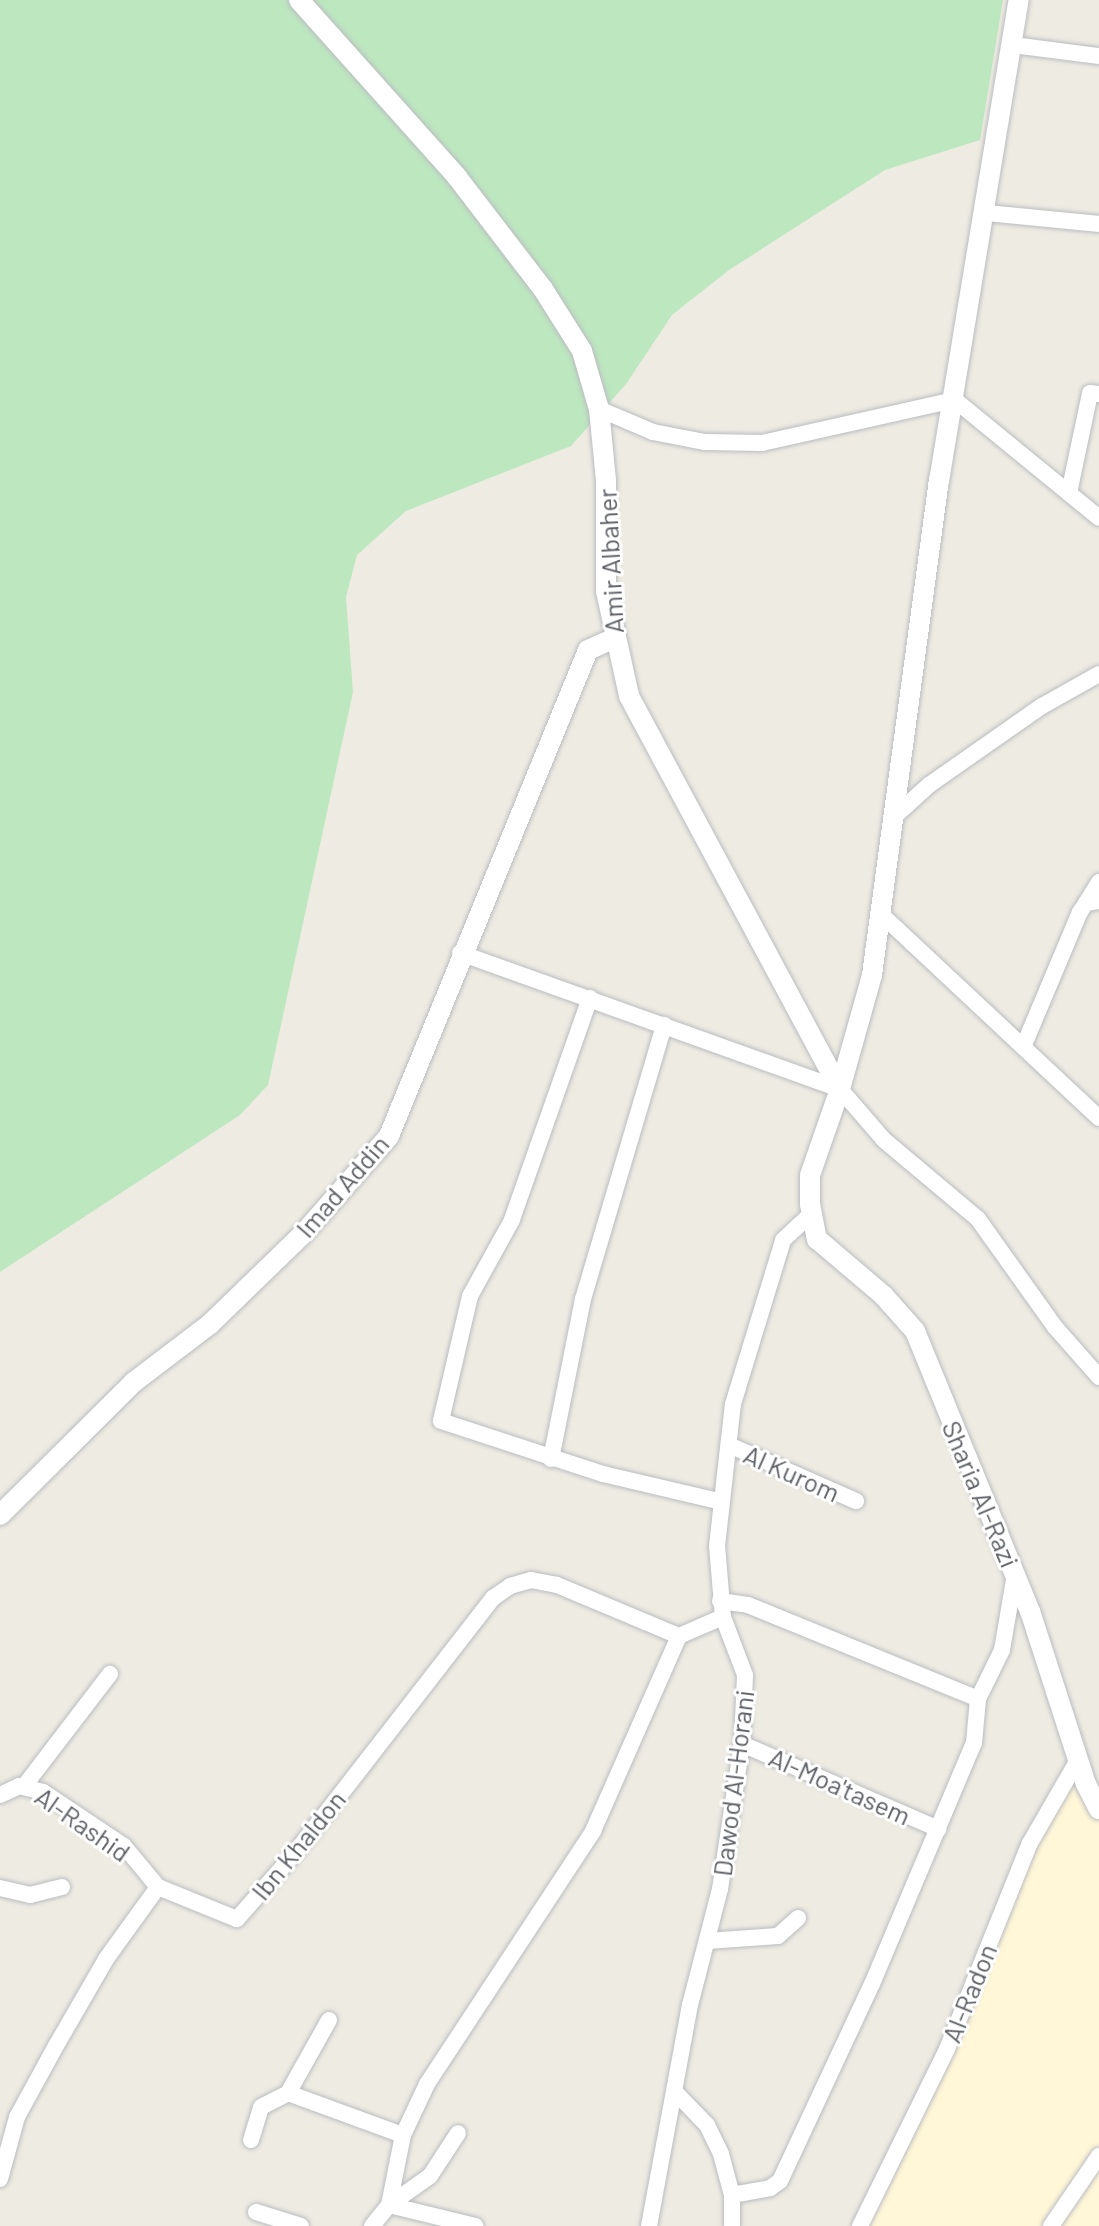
<!DOCTYPE html>
<html>
<head>
<meta charset="utf-8">
<style>
	body { margin:0 }
	#map { position:relative; width:1099px; height:2226px; overflow:hidden; background:#eeece2; font-family:Barlow,sans-serif }
	div>[style] { position:absolute }
	.commercial>* { inset:0; background:#fff7d7 }
	.green>* { inset:0; background:#bde7bf }
	.roads { filter:drop-shadow(0 0 2px #babcc2) drop-shadow(0 0 2px #babcc2) }
	.minor>* { height:16px; margin:-8px; padding:0 8px; transform-origin:8px; border-radius:8px; background:#fff }
	.tertiary>* { height:20px; margin:-10px; padding:0 10px; transform-origin:10px; border-radius:10px; background:#fff }
	span { translate:-50% -50%; white-space:nowrap; text-align:center; line-height:1.15; -webkit-text-stroke:6px #fff; paint-order:stroke }
	.street-label { font-size:26px; color:#5b5e64 }
</style>
</head>
<body>
<div id="map">
	<div class="commercial">
		<div style="clip-path:polygon(1077px 1758px,1099px 1817px,1099px 2226px,859px 2226px,1030px 1848px)"></div>
	</div>
	<div class="green">
		<div style="clip-path:polygon(0 0,1003px 0,980px 140px,885px 170px,729px 270px,672px 315px,626px 384px,571px 446px,406px 511px,357px 555px,346px 597px,353px 692px,268px 1085px,240px 1115px,0 1272px)"></div>
	</div>
	<div class="roads">
		<div class="minor">
			<div style="left:1013px;top:45px;width:87px;rotate:7.3deg"></div>
			<div style="left:987px;top:213px;width:113px;rotate:5.6deg"></div>
			<div style="left:599px;top:409px;width:59px;rotate:23.1deg"></div>
			<div style="left:653px;top:432px;width:53px;rotate:10.9deg"></div>
			<div style="left:705px;top:442px;width:57px;rotate:1deg"></div>
			<div style="left:762px;top:443px;width:198px;rotate:-12.6deg"></div>
			<div style="left:955px;top:400px;width:186px;rotate:39.3deg"></div>
			<div style="left:1069px;top:493px;width:102px;rotate:-78.1deg"></div>
			<div style="left:1090px;top:393px;width:9px;rotate:6deg"></div>
			<div style="left:896px;top:815px;width:45px;rotate:-42.3deg"></div>
			<div style="left:929px;top:785px;width:138px;rotate:-35deg"></div>
			<div style="left:1042px;top:706px;width:65px;rotate:-29.3deg"></div>
			<div style="left:1086px;top:903px;width:25px;rotate:-58deg"></div>
			<div style="left:882px;top:915px;width:297px;rotate:43.1deg"></div>
			<div style="left:460px;top:953px;width:404px;rotate:19.7deg"></div>
			<div style="left:840px;top:1089px;width:67px;rotate:49.2deg"></div>
			<div style="left:884px;top:1140px;width:123px;rotate:40deg"></div>
			<div style="left:978px;top:1219px;width:133px;rotate:54.5deg"></div>
			<div style="left:1055px;top:1327px;width:67px;rotate:48.7deg"></div>
			<div style="left:590px;top:998px;width:235px;rotate:109.4deg"></div>
			<div style="left:512px;top:1220px;width:87px;rotate:118.9deg"></div>
			<div style="left:470px;top:1296px;width:128px;rotate:103.1deg"></div>
			<div style="left:441px;top:1421px;width:170px;rotate:18.1deg"></div>
			<div style="left:603px;top:1474px;width:122px;rotate:13.2deg"></div>
			<div style="left:1024px;top:1045px;width:144px;rotate:-67.2deg"></div>
			<div style="left:1080px;top:912px;width:11px;rotate:-56deg"></div>
			<div style="left:1086px;top:903px;width:13px;rotate:-9deg"></div>
			<div style="left:729px;top:1445px;width:139px;rotate:23.8deg"></div>
			<div style="left:551px;top:1459px;width:163px;rotate:-78.7deg"></div>
			<div style="left:583px;top:1299px;width:286px;rotate:-73.5deg"></div>
			<div style="left:720px;top:1601px;width:28px;rotate:8deg"></div>
			<div style="left:748px;top:1605px;width:248px;rotate:22.2deg"></div>
			<div style="left:742px;top:1744px;width:214px;rotate:23.4deg"></div>
			<div style="left:25px;top:1785px;width:140px;rotate:-52.6deg"></div>
			<div style="left:0;top:1795px;width:21px;rotate:-25deg"></div>
			<div style="left:19px;top:1786px;width:25px;rotate:14deg"></div>
			<div style="left:43px;top:1792px;width:97px;rotate:33.7deg"></div>
			<div style="left:124px;top:1846px;width:53px;rotate:50.3deg"></div>
			<div style="left:0;top:1888px;width:31px;rotate:13deg"></div>
			<div style="left:30px;top:1895px;width:33px;rotate:-14deg"></div>
			<div style="left:707px;top:1941px;width:71px;rotate:-4deg"></div>
			<div style="left:778px;top:1936px;width:27px;rotate:-42deg"></div>
			<div style="left:329px;top:2020px;width:84px;rotate:119.3deg"></div>
			<div style="left:288px;top:2093px;width:122px;rotate:20.1deg"></div>
			<div style="left:676px;top:2093px;width:45px;rotate:45.9deg"></div>
			<div style="left:707px;top:2125px;width:32px;rotate:64deg"></div>
			<div style="left:721px;top:2154px;width:42px;rotate:75deg"></div>
			<div style="left:732px;top:2195px;width:31px;rotate:90deg"></div>
			<div style="left:251px;top:2140px;width:34px;rotate:-73deg"></div>
			<div style="left:261px;top:2107px;width:30px;rotate:-27deg"></div>
			<div style="left:0;top:2179px;width:64px;rotate:-74.7deg"></div>
			<div style="left:17px;top:2117px;width:83px;rotate:-61.3deg"></div>
			<div style="left:57px;top:2044px;width:98px;rotate:-60deg"></div>
			<div style="left:106px;top:1959px;width:89px;rotate:-54.2deg"></div>
			<div style="left:158px;top:1887px;width:85px;rotate:22.1deg"></div>
			<div style="left:237px;top:1919px;width:88px;rotate:-48.7deg"></div>
			<div style="left:295px;top:1853px;width:323px;rotate:-52.2deg"></div>
			<div style="left:493px;top:1598px;width:21px;rotate:-35deg"></div>
			<div style="left:510px;top:1586px;width:22px;rotate:-16deg"></div>
			<div style="left:531px;top:1580px;width:26px;rotate:11deg"></div>
			<div style="left:557px;top:1585px;width:132px;rotate:22.7deg"></div>
			<div style="left:732px;top:2195px;width:39px;rotate:-10deg"></div>
			<div style="left:770px;top:2188px;width:12px;rotate:-35deg"></div>
			<div style="left:780px;top:2181px;width:217px;rotate:-65deg"></div>
			<div style="left:872px;top:1984px;width:262px;rotate:-67.1deg"></div>
			<div style="left:974px;top:1743px;width:44px;rotate:-84.8deg"></div>
			<div style="left:978px;top:1699px;width:55px;rotate:-63.9deg"></div>
			<div style="left:1002px;top:1650px;width:77px;rotate:-80.3deg"></div>
			<div style="left:389px;top:2205px;width:50px;rotate:-35.3deg"></div>
			<div style="left:430px;top:2176px;width:51px;rotate:-56.9deg"></div>
			<div style="left:389px;top:2205px;width:89px;rotate:13.7deg"></div>
			<div style="left:256px;top:2212px;width:47px;rotate:17.3deg"></div>
			<div style="left:372px;top:2226px;width:27px;rotate:-51deg"></div>
			<div style="left:389px;top:2205px;width:71px;rotate:-78.7deg"></div>
			<div style="left:403px;top:2135px;width:56px;rotate:-64.8deg"></div>
			<div style="left:427px;top:2084px;width:303px;rotate:-56.7deg"></div>
			<div style="left:593px;top:1831px;width:213px;rotate:-66.2deg"></div>
			<div style="left:679px;top:1636px;width:48px;rotate:-23.4deg"></div>
			<div style="left:649px;top:2226px;width:225px;rotate:-79.5deg"></div>
			<div style="left:690px;top:2005px;width:120px;rotate:-75.5deg"></div>
			<div style="left:720px;top:1889px;width:147px;rotate:-81.4deg"></div>
			<div style="left:742px;top:1744px;width:69px;rotate:-87.5deg"></div>
			<div style="left:745px;top:1675px;width:62px;rotate:-110.8deg"></div>
			<div style="left:723px;top:1617px;width:71px;rotate:-94.8deg"></div>
			<div style="left:717px;top:1546px;width:143px;rotate:-83.6deg"></div>
			<div style="left:733px;top:1404px;width:171px;rotate:-73deg"></div>
			<div style="left:783px;top:1240px;width:38px;rotate:-43deg"></div>
			<div style="left:860px;top:2226px;width:197px;rotate:-63.8deg"></div>
			<div style="left:947px;top:2049px;width:222px;rotate:-68.1deg"></div>
			<div style="left:1030px;top:1843px;width:96px;rotate:-60deg"></div>
			<div style="left:1051px;top:2226px;width:85px;rotate:-55.6deg"></div>
		</div>
		<div class="tertiary">
			<div style="left:299px;top:0;width:237px;rotate:48.2deg"></div>
			<div style="left:457px;top:177px;width:141px;rotate:52.5deg"></div>
			<div style="left:543px;top:289px;width:73px;rotate:57.8deg"></div>
			<div style="left:582px;top:351px;width:60px;rotate:73.7deg"></div>
			<div style="left:599px;top:409px;width:72px;rotate:84.4deg"></div>
			<div style="left:606px;top:481px;width:110px;rotate:90deg"></div>
			<div style="left:606px;top:591px;width:107px;rotate:77.6deg"></div>
			<div style="left:629px;top:696px;width:446px;rotate:61.8deg"></div>
			<div style="left:840px;top:1089px;width:91px;rotate:109.2deg"></div>
			<div style="left:810px;top:1175px;width:29px;rotate:90deg"></div>
			<div style="left:810px;top:1204px;width:36px;rotate:79deg"></div>
			<div style="left:817px;top:1239px;width:87px;rotate:40.3deg"></div>
			<div style="left:883px;top:1295px;width:48px;rotate:48.4deg"></div>
			<div style="left:915px;top:1331px;width:303px;rotate:67.7deg"></div>
			<div style="left:1030px;top:1611px;width:182px;rotate:72.1deg"></div>
			<div style="left:1086px;top:1784px;width:28px;rotate:63deg"></div>
			<div style="left:840px;top:1089px;width:118px;rotate:-74.3deg"></div>
			<div style="left:872px;top:975px;width:499px;rotate:-82.3deg"></div>
			<div style="left:939px;top:481px;width:488px;rotate:-80.6deg"></div>
			<div style="left:0;top:1515px;width:189px;rotate:-44.8deg"></div>
			<div style="left:134px;top:1382px;width:96px;rotate:-37.3deg"></div>
			<div style="left:210px;top:1324px;width:129px;rotate:-44.1deg"></div>
			<div style="left:303px;top:1234px;width:130px;rotate:-48.7deg"></div>
			<div style="left:389px;top:1136px;width:525px;rotate:-67.73deg"></div>
			<div style="left:588px;top:650px;width:27px;rotate:-24deg"></div>
		</div>
	</div>
	<div class="street-label">
		<span style="left:610px;top:561px;rotate:-93deg">Amir Albaher</span>
		<span style="left:342px;top:1186px;rotate:-49deg">Imad Addin</span>
		<span style="left:792px;top:1473px;rotate:24deg">Al Kurom</span>
		<span style="left:981px;top:1494px;rotate:67deg">Sharia Al-Razi</span>
		<span style="left:733px;top:1783px;rotate:-83deg">Dawod Al-Horani</span>
		<span style="left:840px;top:1786px;rotate:24deg">Al-Moa'tasem</span>
		<span style="left:83px;top:1824px;rotate:35deg">Al-Rashid</span>
		<span style="left:298px;top:1845px;rotate:-51deg">Ibn Khaldon</span>
		<span style="left:969px;top:1993px;rotate:-68deg">Al-Radon</span>
	</div>
</div>
</body>
</html>
